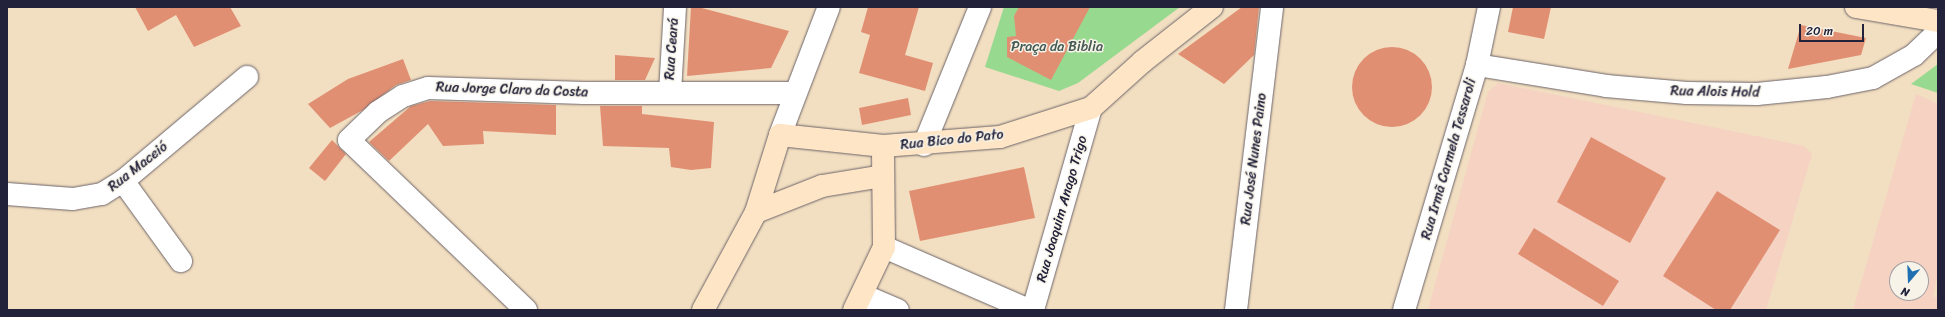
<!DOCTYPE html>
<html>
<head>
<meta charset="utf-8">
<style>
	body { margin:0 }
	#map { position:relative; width:1945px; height:317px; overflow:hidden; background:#f2dec0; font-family:Sriracha,sans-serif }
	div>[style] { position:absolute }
	.built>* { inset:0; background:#f6d2c3 }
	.green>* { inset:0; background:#98d990 }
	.building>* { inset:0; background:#e18f73 }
	.round { border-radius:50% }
	.roads { filter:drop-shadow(0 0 1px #6b646a) drop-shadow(0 0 1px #6b646a) }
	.street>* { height:22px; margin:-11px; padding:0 11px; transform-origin:11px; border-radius:11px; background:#fff }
	.secondary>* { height:22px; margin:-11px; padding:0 11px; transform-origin:11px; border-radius:11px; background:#fde5c5 }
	span { translate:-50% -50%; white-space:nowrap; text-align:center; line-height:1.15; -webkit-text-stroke:3px #f7f3e8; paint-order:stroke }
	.park-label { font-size:14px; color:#455954 }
	.street-label { font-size:14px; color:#22223b }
	.frame { position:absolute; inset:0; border:8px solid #22223b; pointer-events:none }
	.north { position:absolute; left:1889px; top:261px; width:40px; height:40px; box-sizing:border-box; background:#f7f3e8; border:1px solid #a29fa3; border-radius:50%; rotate:199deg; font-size:11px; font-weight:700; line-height:16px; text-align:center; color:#22223b }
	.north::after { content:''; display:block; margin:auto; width:14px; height:18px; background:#1f6fb2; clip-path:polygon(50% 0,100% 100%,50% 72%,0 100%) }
	.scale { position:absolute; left:1799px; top:24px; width:65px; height:18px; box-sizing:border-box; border:2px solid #22223b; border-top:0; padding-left:5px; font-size:12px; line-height:14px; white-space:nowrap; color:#22223b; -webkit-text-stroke:3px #f7f3e8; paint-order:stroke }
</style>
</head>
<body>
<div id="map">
	<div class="built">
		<div style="clip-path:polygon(1498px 83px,1804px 146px,1812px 154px,1766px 310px,1428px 310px,1488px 92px)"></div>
		<div style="clip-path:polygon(evenodd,1916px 94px,1938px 104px,1938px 273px,1933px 297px,1938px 298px,1938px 310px,1853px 310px,1916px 94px,1897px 269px,1921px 269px,1921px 293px,1897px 293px,1897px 269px)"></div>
	</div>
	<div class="green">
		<div style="clip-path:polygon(1004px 7px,1180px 7px,1078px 83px,1059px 91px,985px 67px)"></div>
		<div style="clip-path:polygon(1938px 64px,1938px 93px,1911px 84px)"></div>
	</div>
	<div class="building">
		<div style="clip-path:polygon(135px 7px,230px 7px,241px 26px,194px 47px,176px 15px,148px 31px)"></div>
		<div style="clip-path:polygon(691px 7px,698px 7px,789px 31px,771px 68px,687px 76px)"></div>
		<div style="clip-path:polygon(868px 7px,919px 7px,905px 55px,933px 63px,925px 91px,859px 73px,870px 35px,861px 32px)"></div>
		<div style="clip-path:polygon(1019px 7px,1090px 7px,1051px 80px,1007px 57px,1007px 37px,1016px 36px,1014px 16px)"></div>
		<div style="clip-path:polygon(1242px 7px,1259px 7px,1254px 55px,1224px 84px,1178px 54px)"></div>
		<div style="clip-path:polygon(1513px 7px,1551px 7px,1544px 39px,1508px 32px)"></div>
		<div style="clip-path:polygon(1801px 25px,1866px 38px,1861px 55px,1788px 69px)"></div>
		<div class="round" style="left:1352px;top:47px;width:80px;height:80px"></div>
		<div style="clip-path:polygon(615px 55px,655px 58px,645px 80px,615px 80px)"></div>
		<div style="clip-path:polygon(403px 59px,411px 80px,396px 85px,363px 110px,330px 128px,308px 104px,348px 79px)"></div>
		<div style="clip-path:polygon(908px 98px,911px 115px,862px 125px,859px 108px)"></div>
		<div style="clip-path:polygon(430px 101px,556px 105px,556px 135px,483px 131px,484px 144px,443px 146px,428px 124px,389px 161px,369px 142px,411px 106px)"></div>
		<div style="clip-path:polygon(600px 106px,642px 106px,642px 114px,714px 122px,711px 168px,691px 170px,671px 167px,669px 148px,603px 146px)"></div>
		<div style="clip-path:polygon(1591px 137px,1666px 178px,1630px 243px,1557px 202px)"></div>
		<div style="clip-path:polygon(332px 140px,346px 154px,325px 181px,309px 168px)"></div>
		<div style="clip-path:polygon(1024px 167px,1035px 218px,920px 241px,909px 191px)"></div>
		<div style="clip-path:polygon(1717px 191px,1780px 230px,1730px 310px,1716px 310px,1663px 276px)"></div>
		<div style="clip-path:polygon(1534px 228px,1619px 281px,1603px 306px,1518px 254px)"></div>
	</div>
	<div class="roads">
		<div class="street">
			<div style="left:1477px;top:65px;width:131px;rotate:9.2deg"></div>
			<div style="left:1606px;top:86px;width:81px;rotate:4.9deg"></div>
			<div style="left:1687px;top:93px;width:70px;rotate:0.8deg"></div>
			<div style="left:1757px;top:94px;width:70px;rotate:-5.7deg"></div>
			<div style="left:1827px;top:87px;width:47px;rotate:-11.1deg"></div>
			<div style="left:1873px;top:78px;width:47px;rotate:-29.3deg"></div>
			<div style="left:1914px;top:55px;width:33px;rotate:-44deg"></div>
			<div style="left:670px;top:92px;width:85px;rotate:-86.6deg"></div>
			<div style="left:780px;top:135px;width:137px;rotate:-69.1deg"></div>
			<div style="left:924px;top:145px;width:149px;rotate:-67.9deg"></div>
			<div style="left:123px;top:181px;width:99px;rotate:54.1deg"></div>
			<div style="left:7px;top:194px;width:66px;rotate:4.3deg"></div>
			<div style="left:73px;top:199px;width:29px;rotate:-10deg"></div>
			<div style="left:102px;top:194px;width:25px;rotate:-32deg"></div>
			<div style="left:123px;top:181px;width:162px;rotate:-40deg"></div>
			<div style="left:884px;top:247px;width:158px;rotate:23.5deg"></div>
			<div style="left:862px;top:295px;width:39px;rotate:23deg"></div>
			<div style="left:526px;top:310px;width:245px;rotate:-136.2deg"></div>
			<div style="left:349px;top:140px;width:40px;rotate:-44deg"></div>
			<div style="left:378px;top:112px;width:30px;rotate:-33deg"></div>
			<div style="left:403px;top:96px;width:26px;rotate:-18deg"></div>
			<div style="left:428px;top:88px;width:156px;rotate:1.8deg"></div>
			<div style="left:584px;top:93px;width:210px"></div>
			<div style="left:1033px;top:310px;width:210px;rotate:-74deg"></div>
			<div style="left:1236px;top:310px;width:305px;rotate:-83.2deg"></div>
			<div style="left:1404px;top:310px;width:256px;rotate:-73.4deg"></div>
			<div style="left:1477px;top:65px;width:59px;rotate:-78.3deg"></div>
		</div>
		<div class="secondary">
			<div style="left:1856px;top:7px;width:83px;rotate:9.7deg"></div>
			<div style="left:756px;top:212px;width:71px;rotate:-21.5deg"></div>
			<div style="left:822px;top:186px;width:62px;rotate:-9.3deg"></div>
			<div style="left:703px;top:310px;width:111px;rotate:-61.6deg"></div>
			<div style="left:756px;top:212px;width:81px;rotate:-72.7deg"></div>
			<div style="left:780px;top:135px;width:104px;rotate:6.1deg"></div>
			<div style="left:883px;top:146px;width:117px;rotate:-4.4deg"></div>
			<div style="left:1000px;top:137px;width:96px;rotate:-17.7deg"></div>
			<div style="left:1091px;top:108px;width:69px;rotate:-42deg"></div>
			<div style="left:1142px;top:62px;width:89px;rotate:-38.2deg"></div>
			<div style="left:854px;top:310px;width:70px;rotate:-64.5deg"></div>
			<div style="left:884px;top:247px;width:101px;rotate:-90.6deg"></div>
		</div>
	</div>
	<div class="park-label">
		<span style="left:1057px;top:47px">Praça da Biblia</span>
	</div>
	<div class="street-label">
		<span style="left:672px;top:49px;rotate:-86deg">Rua Ceará</span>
		<span style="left:512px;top:90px;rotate:2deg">Rua Jorge Claro da Costa</span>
		<span style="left:1715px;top:92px;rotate:1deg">Rua Alois Hold</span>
		<span style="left:952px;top:140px;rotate:-6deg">Rua Bico do Pato</span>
		<span style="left:1254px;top:159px;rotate:-83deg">Rua José Nunes Paino</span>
		<span style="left:1449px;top:159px;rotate:-74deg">Rua Irmã Carmela Tessaroli</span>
		<span style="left:138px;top:167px;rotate:-38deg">Rua Maceió</span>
		<span style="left:1062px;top:209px;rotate:-74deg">Rua Joaquim Anago Trigo</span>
	</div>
	<div class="frame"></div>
	<div class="north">N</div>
	<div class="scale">20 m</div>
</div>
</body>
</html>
